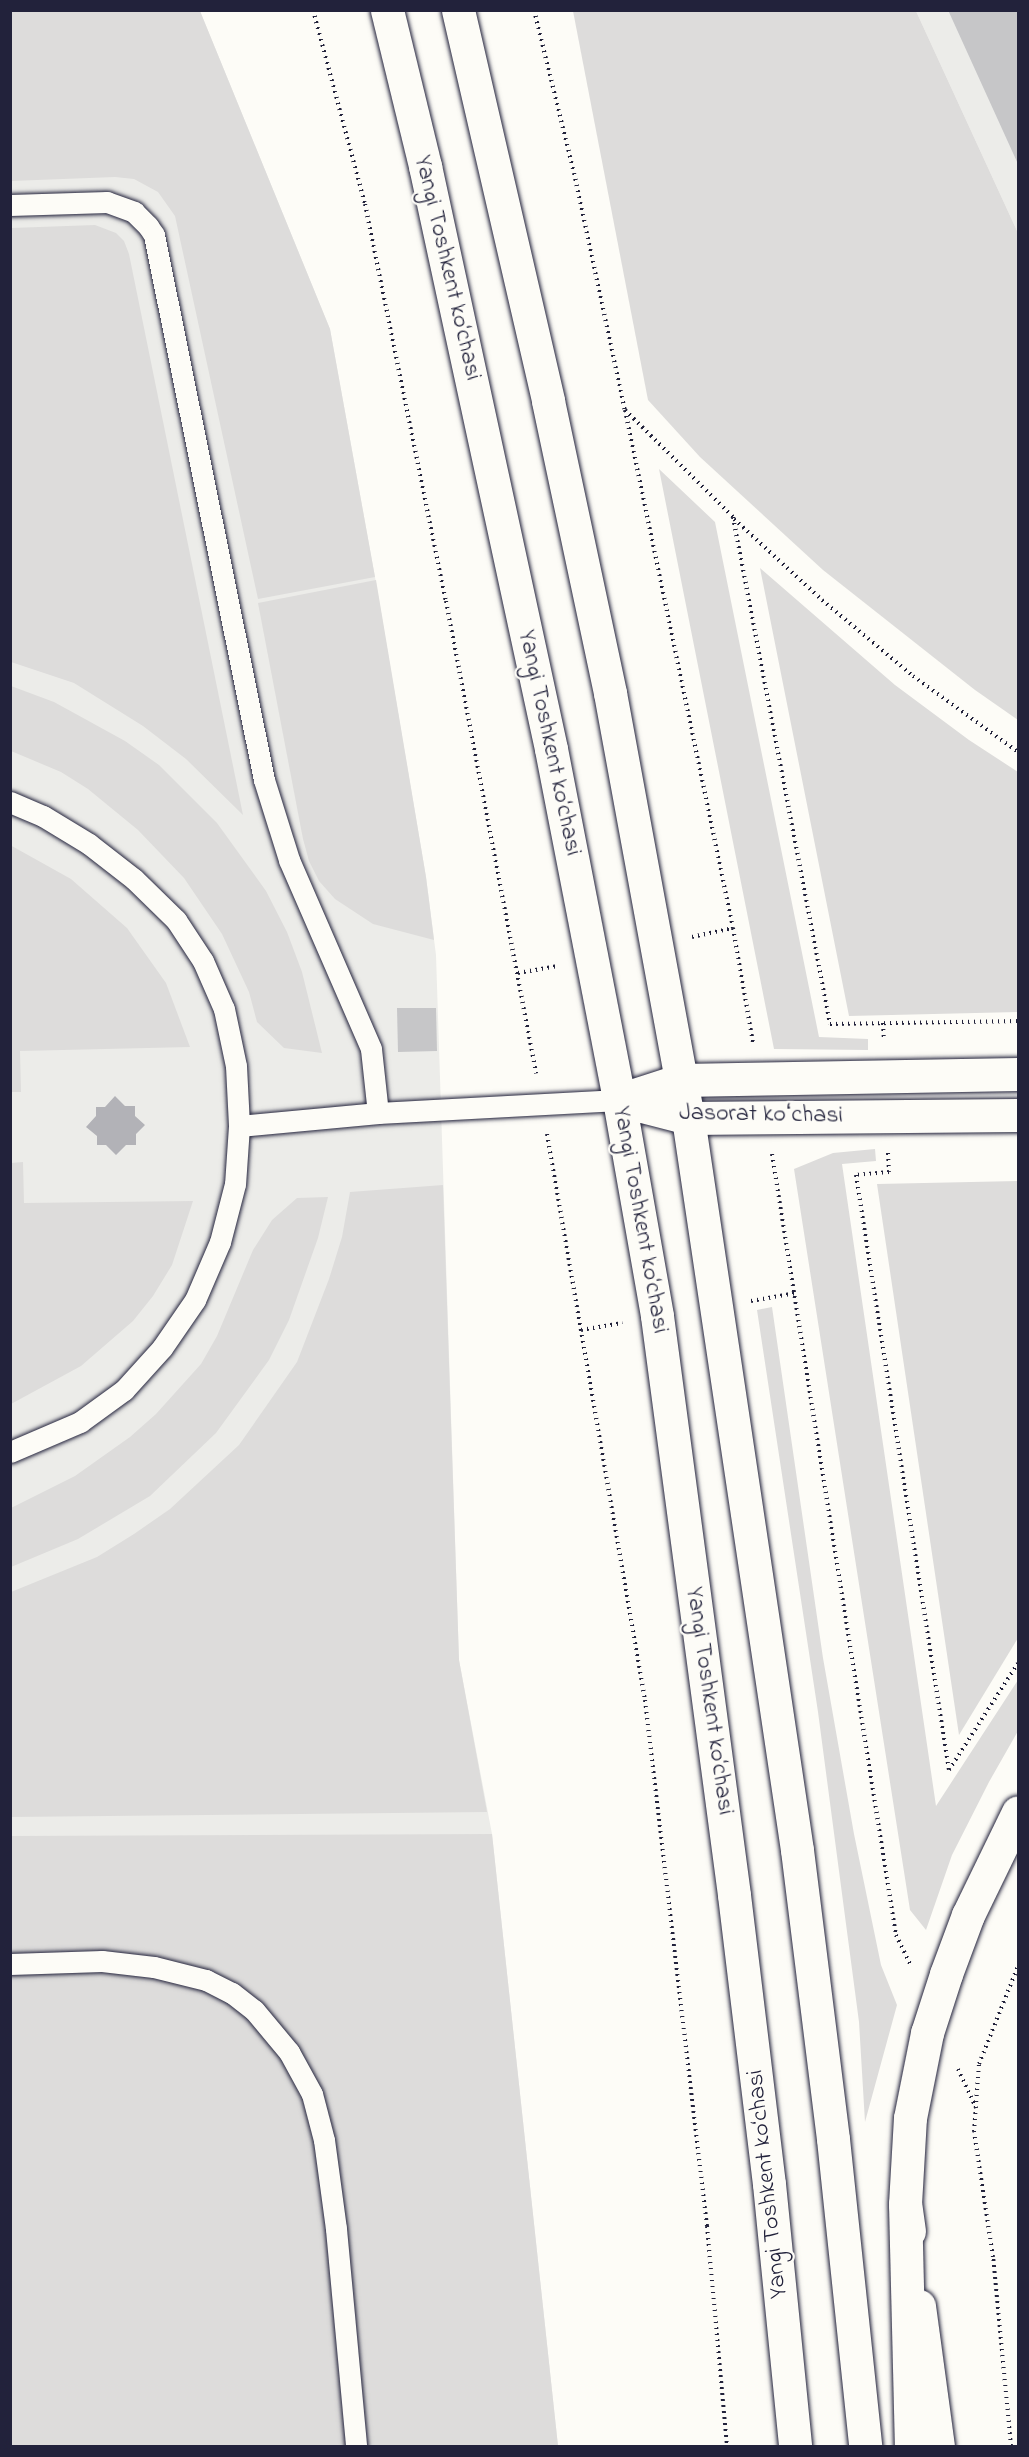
<!DOCTYPE html>
<html>
<head>
<meta charset="utf-8">
<style>
	body { margin:0 }
	#map { position:relative; width:1029px; height:2457px; overflow:hidden; background:#fdfcf7; font-family:"Indie Flower",sans-serif }
	div>[style] { position:absolute }
	.built>* { inset:0; background:#ecece9 }
	.green>* { inset:0; background:#dddcdb }
	.water>* { inset:0; background:#b2b2b7 }
	.building>* { inset:0; background:#c6c6c8 }
	.path>* { height:4px; margin-top:-2px; transform-origin:0; background:repeating-linear-gradient(90deg,#22223b 0 1.5px,transparent 0 6px) }
	.roads { filter:drop-shadow(0 0 2px #22223b) drop-shadow(0 0 2px #22223b) }
	.service>* { height:21px; margin:-10.5px; padding:0 10.5px; transform-origin:10.5px; border-radius:10.5px; background:#fdfcf7 }
	.secondary>* { height:33px; margin:-16.5px; padding:0 16.5px; transform-origin:16.5px; border-radius:16.5px; background:#fdfcf7 }
	.trunk>* { height:33px; margin:-16.5px; padding:0 16.5px; transform-origin:16.5px; border-radius:16.5px; background:#fdfcf7 }
	span { translate:-50% -50%; white-space:nowrap; text-align:center; line-height:1.15; -webkit-text-stroke:4.5px #fdfcf7; paint-order:stroke }
	.street-label { font-size:24px; color:#22223b }
	.frame { position:absolute; inset:0; border:12px solid #22223b; pointer-events:none }
</style>
</head>
<body>
<div id="map">
	<div class="built">
		<div style="clip-path:polygon(11px 11px,200px 11px,330px 329px,375px 577px,426px 877px,436px 955px,459px 1660px,492px 1834px,558px 2446px,11px 2446px)"></div>
		<div style="clip-path:polygon(916px 11px,1018px 11px,1018px 233px)"></div>
	</div>
	<div class="green">
		<div style="clip-path:polygon(10px 11px,200px 11px,330px 329px,375px 577px,258px 599px,175px 216px,158px 192px,134px 179px,115px 177px,11px 181px)"></div>
		<div style="clip-path:polygon(573px 11px,916px 11px,1018px 233px,1018px 720px,975px 690px,823px 570px,700px 457px,648px 400px)"></div>
		<div style="clip-path:polygon(95px 225px,116px 233px,124px 241px,129px 254px,243px 815px,186px 759px,143px 726px,74px 683px,11px 662px,11px 228px)"></div>
		<div style="clip-path:polygon(659px 469px,715px 522px,819px 1037px,868px 1039px,868px 1050px,774px 1049px)"></div>
		<div style="clip-path:polygon(760px 568px,895px 685px,969px 740px,1018px 772px,1018px 1012px,849px 1016px)"></div>
		<div style="clip-path:polygon(376px 580px,426px 877px,434px 940px,373px 924px,335px 899px,319px 881px,309px 861px,303px 839px,258px 603px)"></div>
		<div style="clip-path:polygon(11px 686px,54px 702px,125px 741px,159px 765px,217px 823px,266px 891px,287px 932px,302px 972px,322px 1053px,284px 1048px,257px 1022px,249px 992px,222px 934px,184px 878px,138px 830px,88px 789px,61px 772px,11px 751px)"></div>
		<div style="clip-path:polygon(10px 845px,71px 879px,127px 928px,166px 983px,190px 1047px,20px 1051px,21px 1092px,11px 1092px)"></div>
		<div style="clip-path:polygon(875px 1149px,876px 1161px,842px 1164px,936px 1806px,1018px 1680px,1018px 1731px,989px 1782px,952px 1855px,926px 1930px,910px 1910px,794px 1169px,833px 1153px)"></div>
		<div style="clip-path:polygon(23px 1162px,24px 1203px,193px 1201px,172px 1265px,153px 1296px,133px 1321px,81px 1366px,11px 1404px,11px 1163px)"></div>
		<div style="clip-path:polygon(1018px 1181px,1018px 1638px,959px 1735px,877px 1184px)"></div>
		<div style="clip-path:polygon(443px 1185px,459px 1660px,487px 1812px,11px 1817px,11px 1592px,97px 1557px,134px 1534px,170px 1509px,239px 1445px,297px 1362px,329px 1279px,342px 1237px,350px 1192px)"></div>
		<div style="clip-path:polygon(328px 1197px,318px 1238px,289px 1320px,269px 1360px,216px 1433px,150px 1496px,78px 1539px,11px 1567px,11px 1508px,75px 1476px,130px 1437px,156px 1414px,201px 1364px,217px 1336px,253px 1250px,272px 1220px,297px 1198px)"></div>
		<div style="clip-path:polygon(772px 1307px,823px 1658px,854px 1834px,881px 1965px,897px 2005px,865px 2122px,859px 2022px,846px 1924px,818px 1712px,757px 1310px)"></div>
		<div style="clip-path:polygon(492px 1834px,558px 2446px,11px 2446px,10px 1836px)"></div>
	</div>
	<div class="water">
		<div style="clip-path:polygon(115px 1096px,125px 1106px,135px 1106px,135px 1116px,145px 1125px,136px 1134px,136px 1145px,126px 1145px,116px 1155px,106px 1145px,97px 1145px,97px 1136px,86px 1127px,96px 1116px,96px 1107px,105px 1107px)"></div>
	</div>
	<div class="building">
		<div style="clip-path:polygon(948px 10px,1018px 10px,1018px 164px)"></div>
		<div style="clip-path:polygon(397px 1008px,436px 1008px,437px 1051px,398px 1052px)"></div>
	</div>
	<div class="path">
		<div style="left:313px;top:10px;width:201px;rotate:75deg"></div>
		<div style="left:365px;top:204px;width:405px;rotate:78.5deg"></div>
		<div style="left:446px;top:601px;width:481px;rotate:79.2deg"></div>
		<div style="left:534px;top:10px;width:168px;rotate:76.2deg"></div>
		<div style="left:574px;top:173px;width:242px;rotate:77.9deg"></div>
		<div style="left:625px;top:410px;width:529px;rotate:78.22deg"></div>
		<div style="left:733px;top:928px;width:117px;rotate:80.1deg"></div>
		<div style="left:625px;top:410px;width:152px;rotate:44.7deg"></div>
		<div style="left:733px;top:517px;width:516px;rotate:79.17deg"></div>
		<div style="left:830px;top:1024px;width:188px;rotate:-0.9deg"></div>
		<div style="left:734px;top:519px;width:120px;rotate:42.6deg"></div>
		<div style="left:822px;top:600px;width:119px;rotate:39.9deg"></div>
		<div style="left:913px;top:676px;width:130px;rotate:35.9deg"></div>
		<div style="left:692px;top:937px;width:42px;rotate:-12.4deg"></div>
		<div style="left:518px;top:973px;width:39px;rotate:-10deg"></div>
		<div style="left:883px;top:1023px;width:18px;rotate:87deg"></div>
		<div style="left:547px;top:1134px;width:574px;rotate:80.18deg"></div>
		<div style="left:645px;top:1700px;width:530px;rotate:83.28deg"></div>
		<div style="left:707px;top:2226px;width:221px;rotate:84.8deg"></div>
		<div style="left:888px;top:1153px;width:19px;rotate:87deg"></div>
		<div style="left:889px;top:1172px;width:33px;rotate:175deg"></div>
		<div style="left:856px;top:1175px;width:602px;rotate:81.12deg"></div>
		<div style="left:949px;top:1770px;width:127px;rotate:-57.2deg"></div>
		<div style="left:772px;top:1154px;width:791px;rotate:80.98deg"></div>
		<div style="left:896px;top:1935px;width:32px;rotate:64deg"></div>
		<div style="left:751px;top:1301px;width:46px;rotate:-10.1deg"></div>
		<div style="left:581px;top:1330px;width:42px;rotate:-9.7deg"></div>
		<div style="left:958px;top:2069px;width:43px;rotate:65.2deg"></div>
		<div style="left:1011px;top:2446px;width:190px;rotate:-95.4deg"></div>
		<div style="left:993px;top:2257px;width:126px;rotate:-98.6deg"></div>
		<div style="left:974px;top:2132px;width:68px;rotate:-85.8deg"></div>
		<div style="left:979px;top:2064px;width:105px;rotate:-68.3deg"></div>
	</div>
	<div class="roads">
		<div class="service">
			<div style="left:10px;top:205px;width:97px;rotate:-1.8deg"></div>
			<div style="left:107px;top:202px;width:29px;rotate:20deg"></div>
			<div style="left:134px;top:212px;width:20px;rotate:45deg"></div>
			<div style="left:148px;top:226px;width:11px;rotate:56deg"></div>
			<div style="left:154px;top:235px;width:556px;rotate:78.59deg"></div>
			<div style="left:264px;top:780px;width:84px;rotate:72.6deg"></div>
			<div style="left:289px;top:860px;width:206px;rotate:66.5deg"></div>
			<div style="left:371px;top:1049px;width:64px;rotate:83.8deg"></div>
			<div style="left:10px;top:802px;width:36px;rotate:23deg"></div>
			<div style="left:43px;top:816px;width:54px;rotate:31.3deg"></div>
			<div style="left:89px;top:844px;width:57px;rotate:37.9deg"></div>
			<div style="left:134px;top:879px;width:59px;rotate:44.3deg"></div>
			<div style="left:176px;top:920px;width:49px;rotate:56.6deg"></div>
			<div style="left:203px;top:961px;width:52px;rotate:66.4deg"></div>
			<div style="left:224px;top:1009px;width:58px;rotate:78.1deg"></div>
			<div style="left:236px;top:1066px;width:60px;rotate:87.1deg"></div>
			<div style="left:239px;top:1126px;width:58px;rotate:93.9deg"></div>
			<div style="left:235px;top:1184px;width:60px;rotate:104.5deg"></div>
			<div style="left:220px;top:1242px;width:63px;rotate:113.3deg"></div>
			<div style="left:195px;top:1300px;width:58px;rotate:124.5deg"></div>
			<div style="left:162px;top:1348px;width:57px;rotate:132.1deg"></div>
			<div style="left:124px;top:1390px;width:54px;rotate:144deg"></div>
			<div style="left:80px;top:1422px;width:76px;rotate:156.8deg"></div>
			<div style="left:239px;top:1126px;width:140px;rotate:-5.3deg"></div>
			<div style="left:378px;top:1113px;width:241px;rotate:-3.1deg"></div>
			<div style="left:10px;top:1964px;width:92px;rotate:-1.9deg"></div>
			<div style="left:102px;top:1961px;width:52px;rotate:6.6deg"></div>
			<div style="left:154px;top:1967px;width:54px;rotate:14deg"></div>
			<div style="left:206px;top:1980px;width:29px;rotate:27deg"></div>
			<div style="left:232px;top:1993px;width:28px;rotate:38deg"></div>
			<div style="left:254px;top:2010px;width:55px;rotate:50.2deg"></div>
			<div style="left:289px;top:2052px;width:48px;rotate:61.3deg"></div>
			<div style="left:312px;top:2094px;width:48px;rotate:75.4deg"></div>
			<div style="left:324px;top:2140px;width:90px;rotate:82.3deg"></div>
			<div style="left:336px;top:2229px;width:218px;rotate:84.7deg"></div>
		</div>
		<div class="secondary">
			<div style="left:619px;top:1100px;width:65px;rotate:-17.9deg"></div>
			<div style="left:681px;top:1080px;width:337px;rotate:-1deg"></div>
			<div style="left:619px;top:1100px;width:71px;rotate:14.6deg"></div>
			<div style="left:688px;top:1118px;width:330px;rotate:-0.5deg"></div>
			<div style="left:909px;top:2231px;width:27px;rotate:-98deg"></div>
			<div style="left:905px;top:2204px;width:86px;rotate:-86.7deg"></div>
			<div style="left:910px;top:2118px;width:87px;rotate:-78.7deg"></div>
			<div style="left:927px;top:2033px;width:62px;rotate:-72.1deg"></div>
			<div style="left:946px;top:1974px;width:63px;rotate:-69.6deg"></div>
			<div style="left:968px;top:1915px;width:114px;rotate:-64.1deg"></div>
			<div style="left:919px;top:2306px;width:141px;rotate:82.3deg"></div>
		</div>
		<div class="trunk">
			<div style="left:387px;top:10px;width:161px;rotate:76.3deg"></div>
			<div style="left:425px;top:166px;width:596px;rotate:77.8deg"></div>
			<div style="left:551px;top:749px;width:358px;rotate:79deg"></div>
			<div style="left:619px;top:1100px;width:219px;rotate:80deg"></div>
			<div style="left:657px;top:1316px;width:584px;rotate:82.42deg"></div>
			<div style="left:734px;top:1895px;width:291px;rotate:83.1deg"></div>
			<div style="left:769px;top:2184px;width:263px;rotate:84.3deg"></div>
			<div style="left:458px;top:10px;width:401px;rotate:77deg"></div>
			<div style="left:548px;top:401px;width:299px;rotate:78deg"></div>
			<div style="left:610px;top:693px;width:432px;rotate:79.6deg"></div>
			<div style="left:688px;top:1118px;width:740px;rotate:81.53deg"></div>
			<div style="left:797px;top:1850px;width:291px;rotate:82.9deg"></div>
			<div style="left:833px;top:2139px;width:309px;rotate:84deg"></div>
			<div style="left:905px;top:2204px;width:242px;rotate:88.6deg"></div>
		</div>
	</div>
	<div class="street-label">
		<span style="left:447px;top:268px;rotate:77deg">Yangi Toshkent ko‘chasi</span>
		<span style="left:549px;top:743px;rotate:78deg">Yangi Toshkent ko‘chasi</span>
		<span style="left:761px;top:1115px;rotate:1deg">Jasorat koʻchasi</span>
		<span style="left:640px;top:1220px;rotate:80deg">Yangi Toshkent ko‘chasi</span>
		<span style="left:709px;top:1701px;rotate:82deg">Yangi Toshkent ko‘chasi</span>
		<span style="left:768px;top:2184px;rotate:-96deg">Yangi Toshkent ko‘chasi</span>
	</div>
	<div class="frame"></div>
</div>
</body>
</html>
